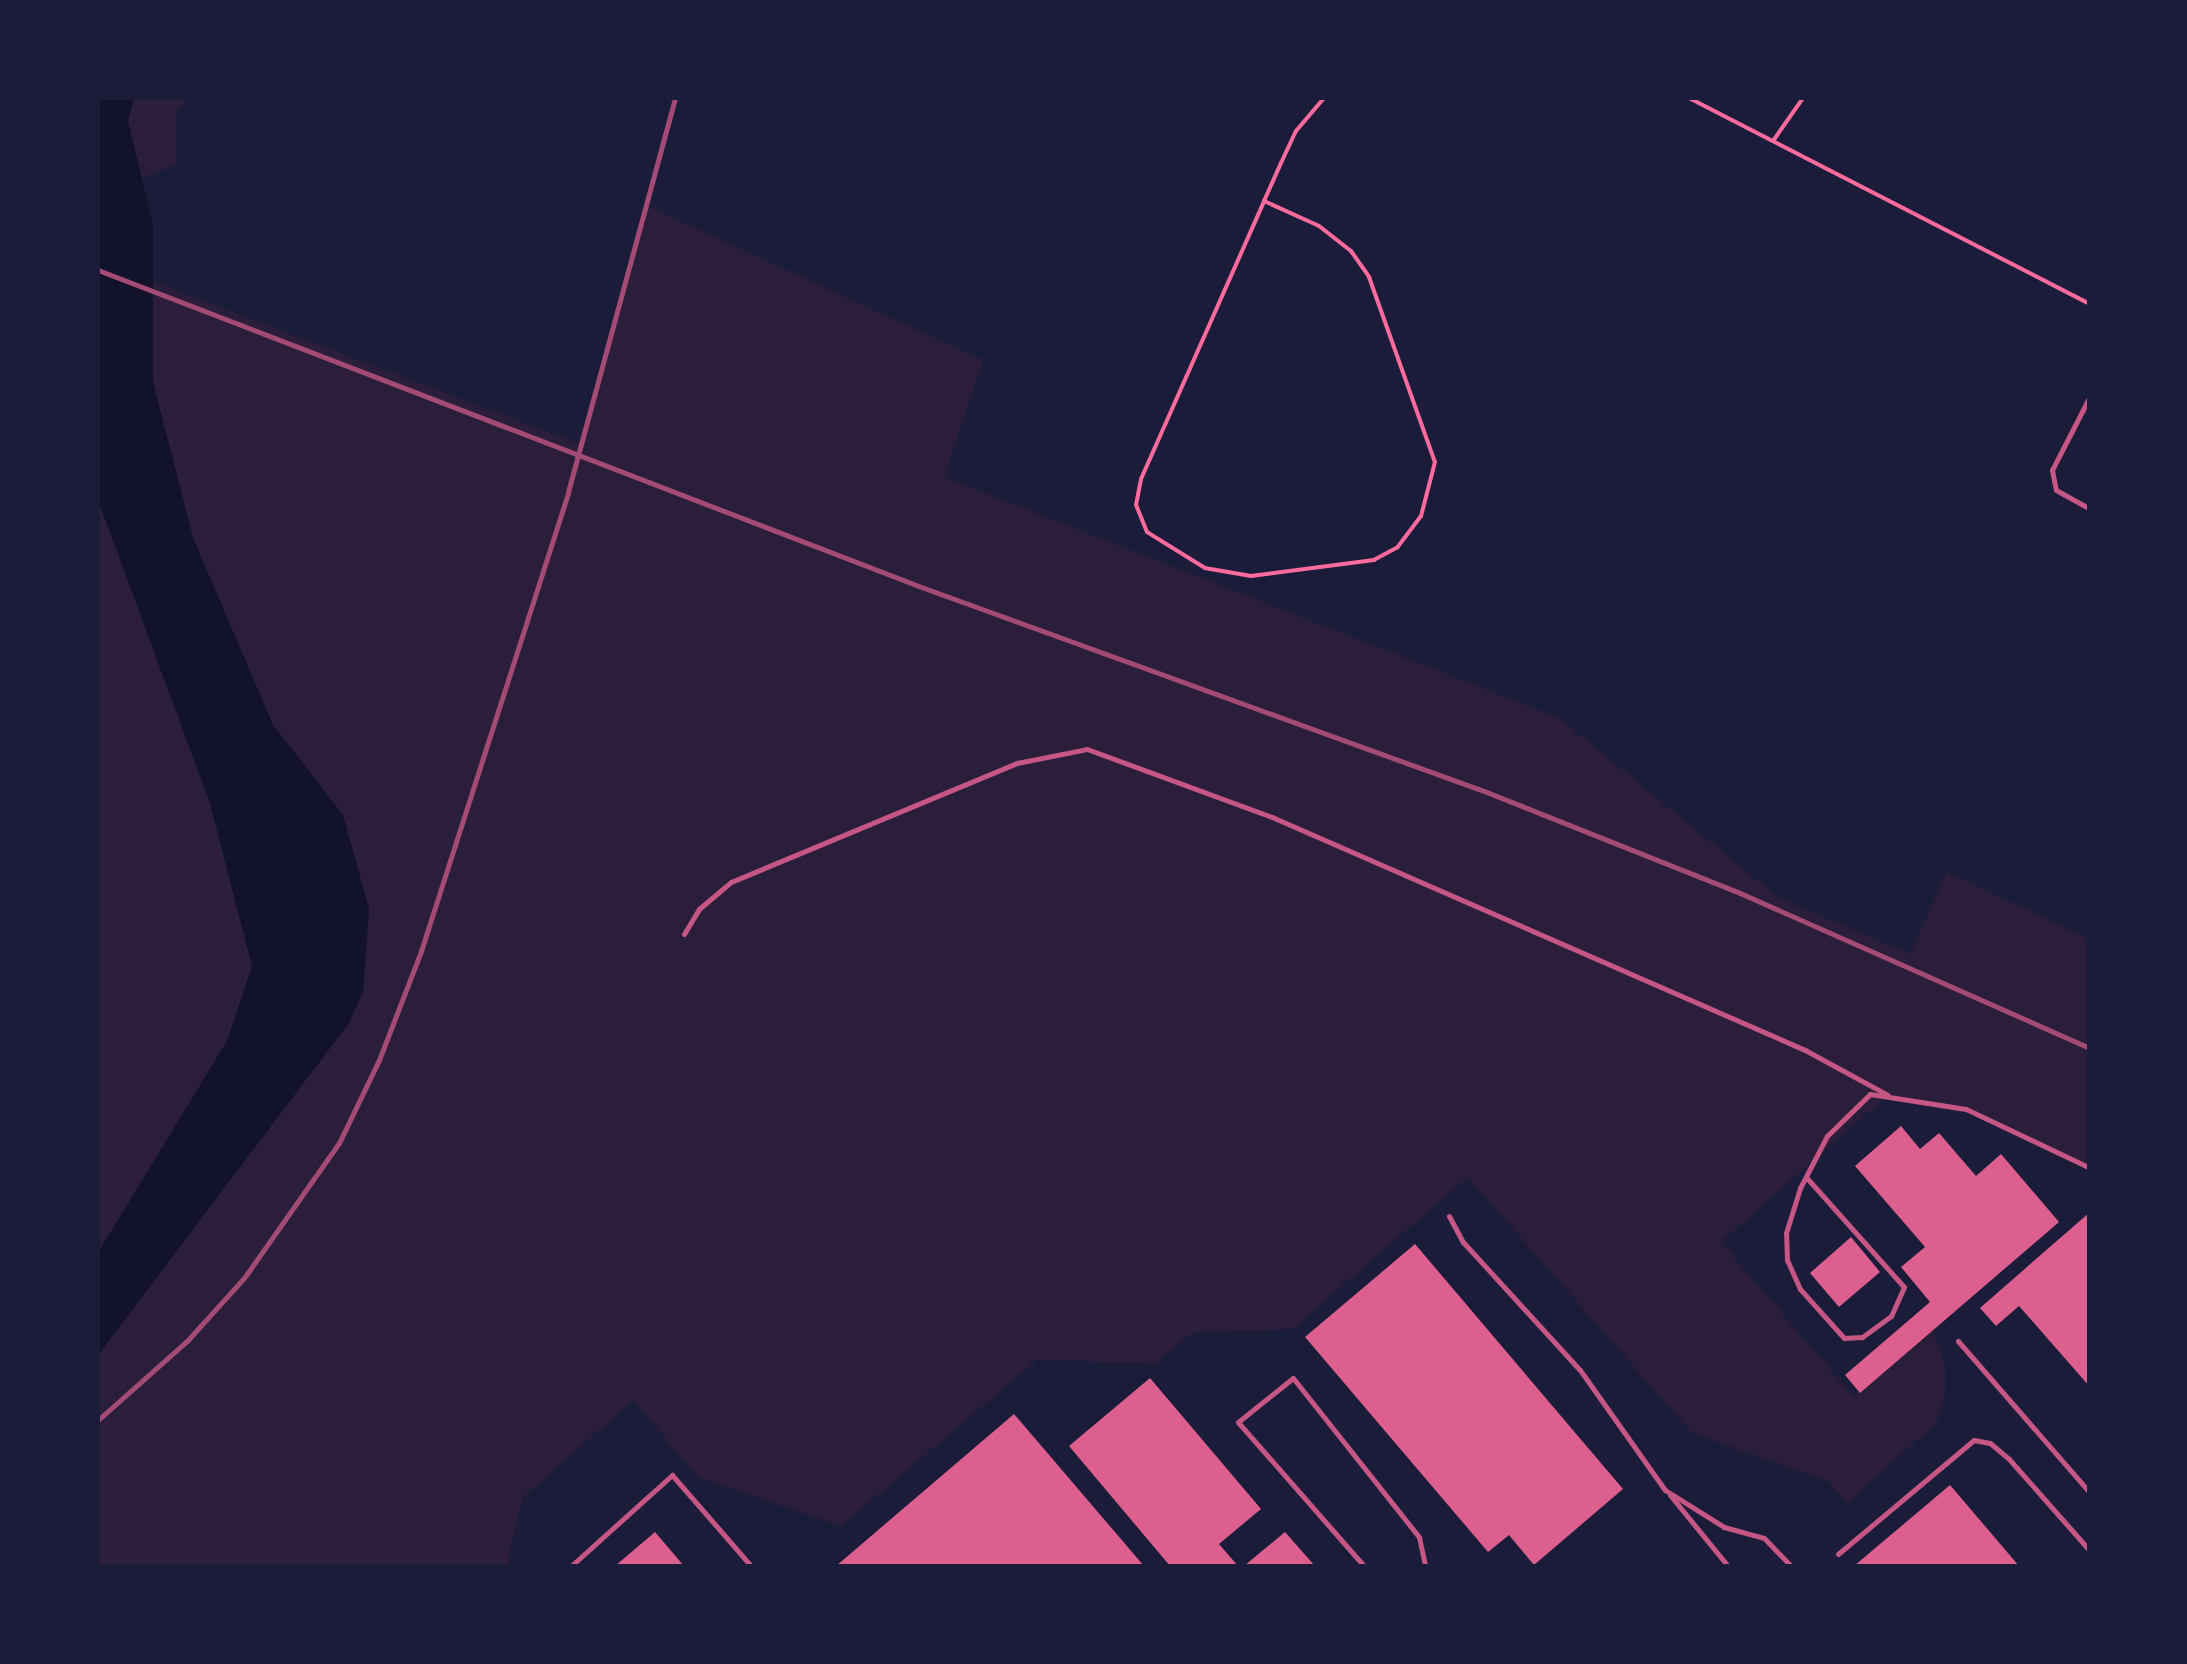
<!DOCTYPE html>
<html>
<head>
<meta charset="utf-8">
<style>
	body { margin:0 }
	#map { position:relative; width:2187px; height:1664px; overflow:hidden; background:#1b1b3a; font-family:Lato,sans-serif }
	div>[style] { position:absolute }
	.green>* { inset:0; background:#2a1e3b }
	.water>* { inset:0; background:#12122b }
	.building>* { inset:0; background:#dd5f8e }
	.path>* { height:4px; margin:-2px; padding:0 2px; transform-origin:2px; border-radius:2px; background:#ff6b9d }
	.service>* { height:5px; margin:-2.5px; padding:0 2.5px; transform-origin:2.5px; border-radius:2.5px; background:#c65784 }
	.rail>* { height:5px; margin:-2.5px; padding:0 2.5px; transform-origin:2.5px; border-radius:2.5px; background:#a44b75 }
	span { translate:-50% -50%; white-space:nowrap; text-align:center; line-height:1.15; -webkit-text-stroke:8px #1b1b3a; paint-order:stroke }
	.frame { position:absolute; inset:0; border:100px solid #1b1b3a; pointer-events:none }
</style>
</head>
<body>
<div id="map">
	<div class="green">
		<div style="clip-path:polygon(134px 98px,193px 98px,176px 109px,176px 165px,142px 178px,128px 121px)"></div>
		<div style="clip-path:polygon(645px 205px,983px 360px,944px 477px,1559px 718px,1779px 898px,1910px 954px,1947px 872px,2089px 939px,2089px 1168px,1966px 1109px,1888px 1095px,1721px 1242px,1854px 1397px,1932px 1331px,1945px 1363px,1945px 1398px,1936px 1423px,1848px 1502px,1827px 1480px,1692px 1433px,1468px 1177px,1292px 1329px,1194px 1332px,1155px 1363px,1037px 1360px,841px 1526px,699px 1478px,633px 1400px,522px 1498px,507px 1566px,98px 1566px,98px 1355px,363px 992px,369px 909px,343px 815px,273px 725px,193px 538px,153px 382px,143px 278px,580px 444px)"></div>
		<div style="clip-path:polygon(98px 451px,143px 622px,210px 803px,252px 966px,227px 1041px,98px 1253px)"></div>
	</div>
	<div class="water">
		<div style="clip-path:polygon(98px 98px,134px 98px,128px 121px,153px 226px,153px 382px,193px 538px,273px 725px,343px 815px,369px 909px,363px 992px,349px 1023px,98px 1355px,98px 1253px,227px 1041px,252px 966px,210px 803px,98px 500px)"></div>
	</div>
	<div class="building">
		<div style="clip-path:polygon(1901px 1126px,1920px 1149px,1939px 1133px,1976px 1176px,2001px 1154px,2059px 1222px,1860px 1393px,1845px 1375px,1930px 1302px,1901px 1267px,1925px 1247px,1855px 1166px)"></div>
		<div style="clip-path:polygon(2090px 1212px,2090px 1387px,2019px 1306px,1996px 1326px,1980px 1308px)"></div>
		<div style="clip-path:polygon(1851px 1237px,1880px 1272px,1839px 1307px,1810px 1273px)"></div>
		<div style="clip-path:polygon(1415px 1244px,1623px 1489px,1534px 1565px,1509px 1535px,1488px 1552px,1305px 1337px)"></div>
		<div style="clip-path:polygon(1150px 1378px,1261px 1509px,1219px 1544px,1238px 1566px,1170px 1566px,1069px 1446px)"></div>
		<div style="clip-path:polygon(1014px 1414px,1144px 1566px,836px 1566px)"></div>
		<div style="clip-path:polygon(1950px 1485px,2019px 1566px,1854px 1566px)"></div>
		<div style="clip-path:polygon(655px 1532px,684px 1566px,615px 1566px)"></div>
		<div style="clip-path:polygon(1285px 1532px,1315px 1566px,1244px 1566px)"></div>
	</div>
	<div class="path">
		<div style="left:1689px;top:98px;width:451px;rotate:27.2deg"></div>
		<div style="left:1773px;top:141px;width:52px;rotate:-55.1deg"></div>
		<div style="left:1264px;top:201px;width:60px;rotate:24.4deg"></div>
		<div style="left:1319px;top:226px;width:41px;rotate:38deg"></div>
		<div style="left:1351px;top:251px;width:32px;rotate:55deg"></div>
		<div style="left:1369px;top:277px;width:196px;rotate:70.4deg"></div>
		<div style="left:1435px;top:462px;width:56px;rotate:104.5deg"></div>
		<div style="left:1421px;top:516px;width:39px;rotate:127deg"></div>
		<div style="left:1398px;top:547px;width:27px;rotate:152deg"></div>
		<div style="left:1374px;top:560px;width:124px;rotate:172.6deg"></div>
		<div style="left:1251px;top:576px;width:47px;rotate:-170.1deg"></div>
		<div style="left:1205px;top:568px;width:68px;rotate:-148.2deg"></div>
		<div style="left:1147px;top:532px;width:29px;rotate:-112deg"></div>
		<div style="left:1136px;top:505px;width:26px;rotate:-79deg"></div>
		<div style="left:1141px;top:479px;width:304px;rotate:-66.1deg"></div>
		<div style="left:1264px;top:201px;width:42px;rotate:-65.9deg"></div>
		<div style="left:1281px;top:163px;width:35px;rotate:-65deg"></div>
		<div style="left:1296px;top:131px;width:43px;rotate:-49.7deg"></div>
	</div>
	<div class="service">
		<div style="left:2090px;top:396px;width:83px;rotate:117.2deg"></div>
		<div style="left:2052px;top:470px;width:20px;rotate:79deg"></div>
		<div style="left:2056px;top:490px;width:39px;rotate:29deg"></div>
		<div style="left:684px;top:934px;width:29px;rotate:-59deg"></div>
		<div style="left:699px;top:909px;width:42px;rotate:-40.2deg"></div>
		<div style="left:731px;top:882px;width:310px;rotate:-22.6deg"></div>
		<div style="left:1017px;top:763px;width:71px;rotate:-11.3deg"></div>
		<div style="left:1087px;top:749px;width:197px;rotate:20.2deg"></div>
		<div style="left:1272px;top:817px;width:582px;rotate:23.61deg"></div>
		<div style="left:1805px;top:1050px;width:94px;rotate:28.5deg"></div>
		<div style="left:1806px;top:1177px;width:147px;rotate:48.3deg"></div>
		<div style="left:1904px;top:1287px;width:32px;rotate:114deg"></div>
		<div style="left:1891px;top:1316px;width:36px;rotate:144deg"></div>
		<div style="left:1862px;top:1337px;width:18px;rotate:177deg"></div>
		<div style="left:1844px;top:1338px;width:66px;rotate:-131.9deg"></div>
		<div style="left:1800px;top:1289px;width:32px;rotate:-114deg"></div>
		<div style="left:1787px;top:1260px;width:27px;rotate:-92deg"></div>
		<div style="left:1786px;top:1233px;width:47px;rotate:-72.7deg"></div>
		<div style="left:1800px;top:1188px;width:59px;rotate:-62.6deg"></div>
		<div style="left:1827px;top:1136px;width:60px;rotate:-44.3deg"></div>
		<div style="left:1870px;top:1094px;width:97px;rotate:8.9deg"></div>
		<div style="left:1966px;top:1109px;width:137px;rotate:25.4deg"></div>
		<div style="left:1449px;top:1216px;width:30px;rotate:62deg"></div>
		<div style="left:1463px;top:1242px;width:173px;rotate:47.6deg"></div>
		<div style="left:1580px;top:1370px;width:147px;rotate:54.7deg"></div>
		<div style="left:1665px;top:1490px;width:70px;rotate:32.1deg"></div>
		<div style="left:1724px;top:1527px;width:41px;rotate:15.4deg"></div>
		<div style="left:1764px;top:1538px;width:39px;rotate:46deg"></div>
		<div style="left:1958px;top:1341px;width:201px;rotate:49deg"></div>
		<div style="left:1670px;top:1495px;width:92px;rotate:50.8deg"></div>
		<div style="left:1838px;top:1554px;width:177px;rotate:-40deg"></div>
		<div style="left:1974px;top:1440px;width:16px;rotate:11deg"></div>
		<div style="left:1990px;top:1443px;width:25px;rotate:40deg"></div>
		<div style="left:2009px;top:1459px;width:123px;rotate:48.6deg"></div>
		<div style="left:571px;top:1566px;width:136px;rotate:-42deg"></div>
		<div style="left:672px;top:1475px;width:121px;rotate:49deg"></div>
		<div style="left:1364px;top:1566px;width:191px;rotate:-131.2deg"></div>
		<div style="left:1238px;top:1422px;width:70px;rotate:-38.7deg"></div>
		<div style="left:1293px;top:1378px;width:203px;rotate:51.6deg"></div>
		<div style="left:1419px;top:1537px;width:30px;rotate:78deg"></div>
	</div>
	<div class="rail">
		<div style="left:98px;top:270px;width:885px;rotate:21.06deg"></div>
		<div style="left:924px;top:588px;width:601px;rotate:19.94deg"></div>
		<div style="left:1489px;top:793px;width:270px;rotate:21.7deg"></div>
		<div style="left:1740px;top:893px;width:383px;rotate:23.9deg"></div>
		<div style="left:98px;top:1420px;width:119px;rotate:-41.6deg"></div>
		<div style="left:187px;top:1341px;width:85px;rotate:-47.9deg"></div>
		<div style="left:244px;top:1278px;width:165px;rotate:-54.9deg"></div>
		<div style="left:339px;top:1143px;width:92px;rotate:-64.3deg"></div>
		<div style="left:379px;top:1060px;width:117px;rotate:-68.9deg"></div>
		<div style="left:421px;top:951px;width:482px;rotate:-72.2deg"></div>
		<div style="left:568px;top:492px;width:408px;rotate:-74.8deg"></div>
	</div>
	<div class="frame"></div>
</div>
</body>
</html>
